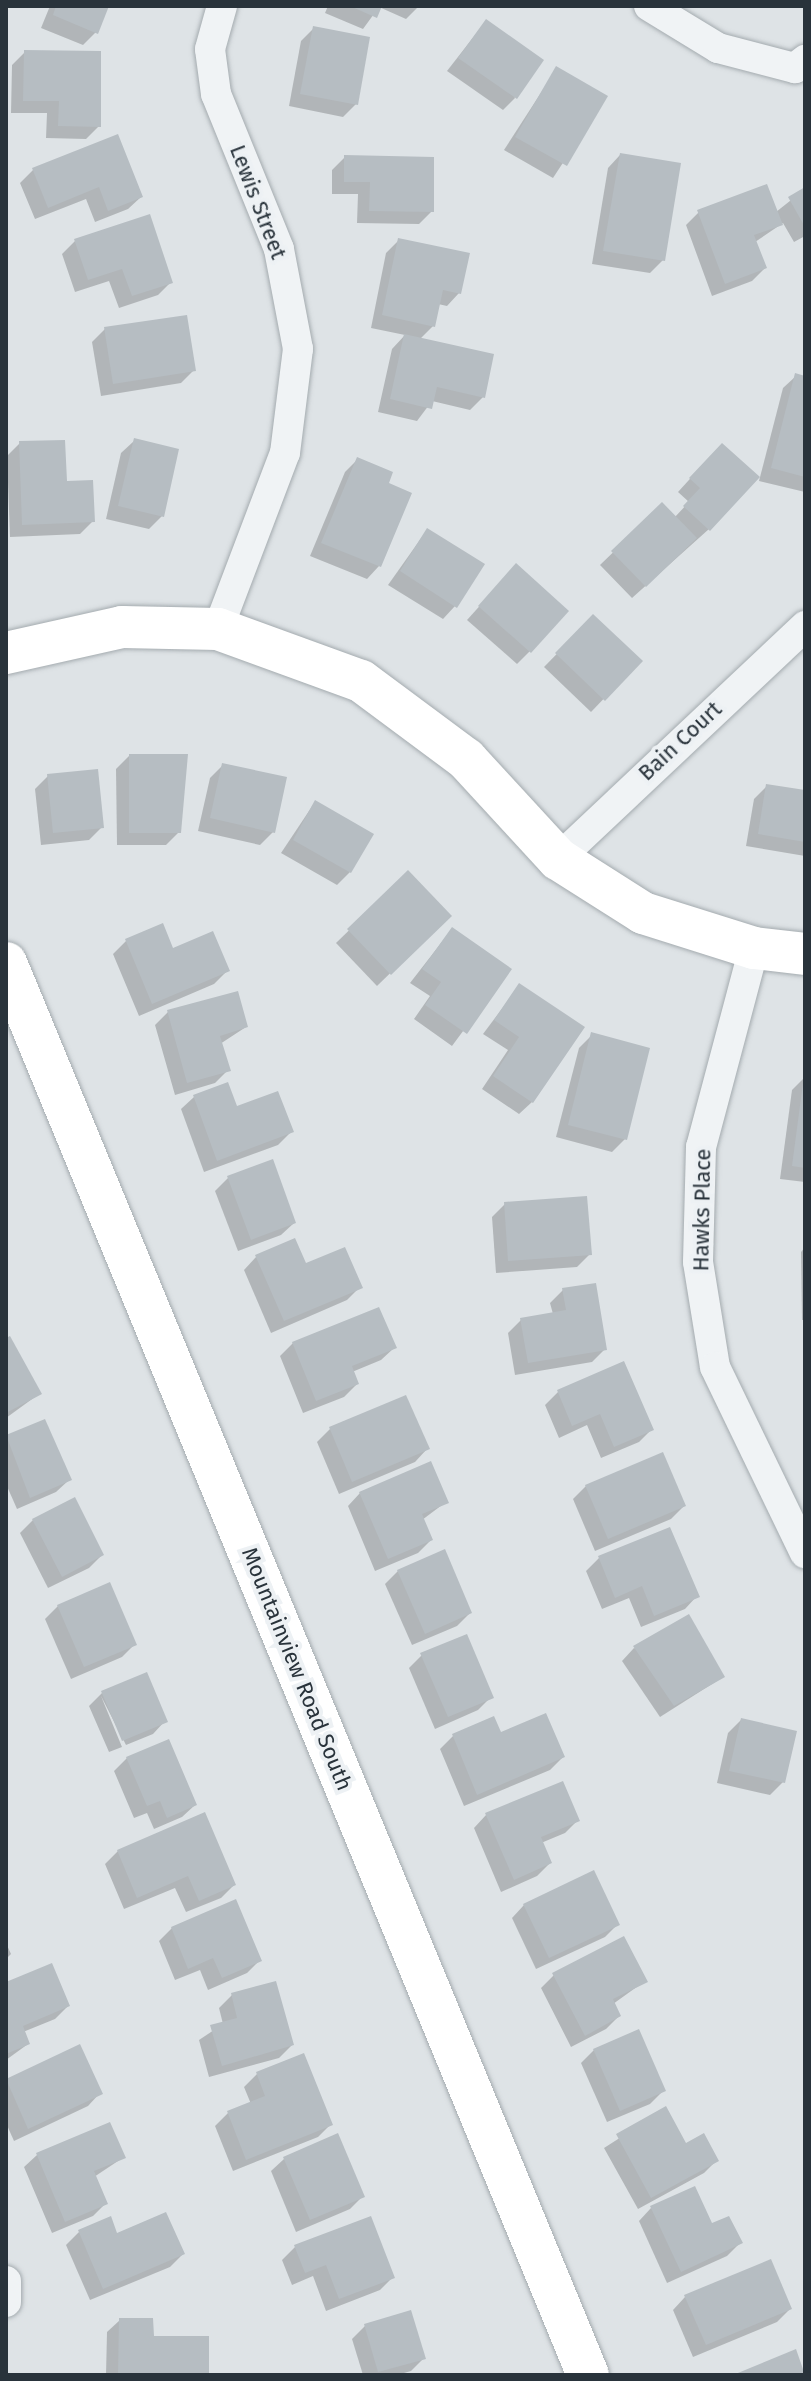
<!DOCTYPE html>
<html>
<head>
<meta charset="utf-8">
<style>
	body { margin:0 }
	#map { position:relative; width:811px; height:2381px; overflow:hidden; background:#dee3e6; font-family:"Fira Sans",sans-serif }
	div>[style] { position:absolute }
	.shadow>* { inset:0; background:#0003 }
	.building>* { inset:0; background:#b6bdc2 }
	.roads { filter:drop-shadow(0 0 2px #a4abaf) drop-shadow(0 0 2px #a4abaf) }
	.street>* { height:30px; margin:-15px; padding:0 15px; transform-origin:15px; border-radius:15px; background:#f0f3f5 }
	.secondary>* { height:42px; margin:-21px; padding:0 21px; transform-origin:21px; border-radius:21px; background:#fff }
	span { translate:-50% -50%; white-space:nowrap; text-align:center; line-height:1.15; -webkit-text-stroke:8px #edf1f4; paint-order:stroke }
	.street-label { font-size:22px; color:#29333b }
	.frame { position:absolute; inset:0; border:8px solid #29333b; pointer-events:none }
</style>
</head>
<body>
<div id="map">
	<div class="shadow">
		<div style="clip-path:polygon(50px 6px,107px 6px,96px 32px,83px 45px,41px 28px)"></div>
		<div style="clip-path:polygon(328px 6px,419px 6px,406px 19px,379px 7px,363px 29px,325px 13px)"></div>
		<div style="clip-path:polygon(486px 21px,515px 98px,503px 110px,447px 71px)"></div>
		<div style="clip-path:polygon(314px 28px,356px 104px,343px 117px,289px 106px,301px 41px)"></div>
		<div style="clip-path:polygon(25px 52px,99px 126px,86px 139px,46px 138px,47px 113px,11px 113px,12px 65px)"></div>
		<div style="clip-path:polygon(557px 68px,606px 97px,553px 178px,504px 150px)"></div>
		<div style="clip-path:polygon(620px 155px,663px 260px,650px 273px,592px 264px,608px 168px)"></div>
		<div style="clip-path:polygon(345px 157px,432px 211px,419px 224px,357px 223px,358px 194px,332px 194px,332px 170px)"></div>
		<div style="clip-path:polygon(33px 170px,141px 197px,128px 209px,95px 222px,86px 199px,35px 219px,20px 183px)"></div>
		<div style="clip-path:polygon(805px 189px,805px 236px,794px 242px,783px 223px,755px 242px,765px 268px,752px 281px,712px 296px,686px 225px,699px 212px,776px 212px)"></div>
		<div style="clip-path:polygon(399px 240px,459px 293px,447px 306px,438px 304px,433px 326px,420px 339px,483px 397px,470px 410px,432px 401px,417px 421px,378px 412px,392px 349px,405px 335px,371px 328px,386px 253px)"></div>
		<div style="clip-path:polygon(75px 241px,171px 282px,158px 295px,119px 308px,109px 281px,75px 292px,62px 254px)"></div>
		<div style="clip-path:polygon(105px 329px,194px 370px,181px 383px,101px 396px,92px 342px)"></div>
		<div style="clip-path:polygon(796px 376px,805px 378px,805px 492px,759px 481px,783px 388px)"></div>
		<div style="clip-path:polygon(134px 441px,162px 516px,149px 529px,106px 519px,121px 453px)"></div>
		<div style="clip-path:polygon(20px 443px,65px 483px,93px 521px,80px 534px,10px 537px,7px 456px)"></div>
		<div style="clip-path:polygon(709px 458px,709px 529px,632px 598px,600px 565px,662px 505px,674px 518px,689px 502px,678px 492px)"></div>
		<div style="clip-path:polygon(358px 459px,386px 485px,379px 566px,367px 579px,310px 556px,345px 472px)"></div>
		<div style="clip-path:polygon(427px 530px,455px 606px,443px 619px,388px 585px)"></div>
		<div style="clip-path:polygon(504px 579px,530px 651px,517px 664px,467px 620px)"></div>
		<div style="clip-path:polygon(593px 617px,640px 661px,591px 712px,544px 667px)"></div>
		<div style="clip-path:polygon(129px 756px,186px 756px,179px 832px,166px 845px,117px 845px,116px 769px)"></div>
		<div style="clip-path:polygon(223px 765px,273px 832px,260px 845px,198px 831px,210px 778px)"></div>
		<div style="clip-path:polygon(48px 776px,102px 827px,89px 840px,41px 845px,35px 789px)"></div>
		<div style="clip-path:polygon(767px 786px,805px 792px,805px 856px,746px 846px,754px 799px)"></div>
		<div style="clip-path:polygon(315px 802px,350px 872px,337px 885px,281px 853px)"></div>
		<div style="clip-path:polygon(408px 873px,449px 916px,377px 986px,336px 943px)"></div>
		<div style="clip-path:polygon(161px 925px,172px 950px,227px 971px,214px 984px,139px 1016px,113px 954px,126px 941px)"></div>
		<div style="clip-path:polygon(452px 929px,509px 969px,452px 1046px,414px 1019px,430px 996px,410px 983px)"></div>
		<div style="clip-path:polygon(519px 986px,532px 1102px,519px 1114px,482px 1089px,508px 1050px,483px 1034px)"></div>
		<div style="clip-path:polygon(168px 1012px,246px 1027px,220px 1044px,228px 1070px,215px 1083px,175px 1095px,155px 1025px)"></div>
		<div style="clip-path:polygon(592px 1035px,625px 1139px,612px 1152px,556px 1137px,579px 1048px)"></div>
		<div style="clip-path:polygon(805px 1077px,805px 1182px,780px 1179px,792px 1090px)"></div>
		<div style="clip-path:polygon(194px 1097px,236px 1109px,291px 1132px,278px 1145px,204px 1172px,181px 1109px)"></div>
		<div style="clip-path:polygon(228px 1178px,294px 1223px,281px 1235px,238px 1251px,215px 1191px)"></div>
		<div style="clip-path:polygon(505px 1204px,589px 1255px,577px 1267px,496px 1273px,492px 1217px)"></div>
		<div style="clip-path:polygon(805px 1247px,805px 1320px,802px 1320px,801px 1252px)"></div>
		<div style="clip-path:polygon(256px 1257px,305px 1266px,360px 1287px,347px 1300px,271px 1333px,244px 1270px)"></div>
		<div style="clip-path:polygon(563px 1290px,605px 1349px,592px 1362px,515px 1375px,508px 1333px,521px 1320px,553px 1314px,550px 1303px)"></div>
		<div style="clip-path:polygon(6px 1340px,39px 1394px,6px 1418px)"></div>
		<div style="clip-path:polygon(293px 1343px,394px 1348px,381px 1360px,352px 1372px,357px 1384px,344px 1397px,303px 1413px,280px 1356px)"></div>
		<div style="clip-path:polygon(623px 1364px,652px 1429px,639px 1442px,601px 1458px,587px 1425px,559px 1438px,545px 1405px,558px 1392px)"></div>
		<div style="clip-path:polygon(44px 1421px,69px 1480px,56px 1492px,17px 1509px,6px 1484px,6px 1438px)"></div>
		<div style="clip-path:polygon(330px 1429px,427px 1449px,415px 1462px,339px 1494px,317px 1442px)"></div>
		<div style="clip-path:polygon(586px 1486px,684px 1506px,671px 1519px,595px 1551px,573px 1499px)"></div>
		<div style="clip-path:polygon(360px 1493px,446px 1502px,422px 1520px,431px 1540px,418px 1553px,375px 1571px,348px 1506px)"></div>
		<div style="clip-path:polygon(33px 1520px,102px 1555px,89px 1568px,48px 1588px,20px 1533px)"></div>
		<div style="clip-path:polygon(599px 1558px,697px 1596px,685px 1609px,641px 1627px,629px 1598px,602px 1609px,586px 1571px)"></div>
		<div style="clip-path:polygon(398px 1571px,470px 1613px,457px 1626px,412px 1645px,385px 1584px)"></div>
		<div style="clip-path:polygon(58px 1606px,135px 1644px,122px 1657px,71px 1679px,45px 1619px)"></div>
		<div style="clip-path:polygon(634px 1648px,723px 1677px,660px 1717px,622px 1661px)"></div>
		<div style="clip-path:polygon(422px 1655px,491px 1697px,478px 1710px,435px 1729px,409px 1668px)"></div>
		<div style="clip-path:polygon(102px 1693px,165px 1721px,153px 1734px,126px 1745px,101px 1696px,122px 1747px,109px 1752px,89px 1706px)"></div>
		<div style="clip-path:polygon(493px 1719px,500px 1735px,563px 1757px,550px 1770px,464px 1806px,440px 1749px,453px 1736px)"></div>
		<div style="clip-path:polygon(741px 1720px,783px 1782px,770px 1795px,717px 1783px,728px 1733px)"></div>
		<div style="clip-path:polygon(127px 1758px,195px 1805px,182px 1817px,154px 1829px,147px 1813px,134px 1818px,114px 1771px)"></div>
		<div style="clip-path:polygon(486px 1815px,578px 1820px,565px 1833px,541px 1843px,550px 1863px,537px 1876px,501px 1892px,474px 1828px)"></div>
		<div style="clip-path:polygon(118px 1851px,234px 1885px,221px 1898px,186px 1912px,175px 1888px,124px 1909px,105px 1864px)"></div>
		<div style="clip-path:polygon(524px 1905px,618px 1924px,605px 1937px,536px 1969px,512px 1918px)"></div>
		<div style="clip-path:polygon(172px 1928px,260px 1960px,247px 1973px,208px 1990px,200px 1970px,175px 1980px,159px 1941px)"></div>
		<div style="clip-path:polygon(6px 1943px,11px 1954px,6px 1959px)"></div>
		<div style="clip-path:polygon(554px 1975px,645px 1981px,613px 2004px,619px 2016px,606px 2029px,571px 2047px,541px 1988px)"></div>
		<div style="clip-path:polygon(6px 1985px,68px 2006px,55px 2019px,23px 2032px,28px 2044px,6px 2060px)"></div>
		<div style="clip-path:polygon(232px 1995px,292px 2045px,279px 2058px,209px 2077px,199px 2040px,223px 2024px,219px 2008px)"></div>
		<div style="clip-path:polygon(79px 2047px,100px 2093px,88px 2106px,14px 2141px,6px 2123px,6px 2082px)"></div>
		<div style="clip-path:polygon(594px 2050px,663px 2091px,650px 2104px,607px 2122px,581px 2063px)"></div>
		<div style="clip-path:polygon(257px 2074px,331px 2124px,318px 2137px,233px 2171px,215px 2126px,228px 2113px,251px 2104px,244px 2087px)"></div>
		<div style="clip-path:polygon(665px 2109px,685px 2146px,716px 2161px,704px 2173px,638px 2209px,604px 2148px)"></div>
		<div style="clip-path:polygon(37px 2155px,124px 2157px,94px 2177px,106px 2203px,93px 2216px,52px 2233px,24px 2167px)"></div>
		<div style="clip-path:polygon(284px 2159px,363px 2196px,350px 2209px,296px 2232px,271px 2171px)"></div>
		<div style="clip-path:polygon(651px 2208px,711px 2226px,740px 2243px,727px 2256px,667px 2283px,639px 2221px)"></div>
		<div style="clip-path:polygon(79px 2232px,116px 2235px,183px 2254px,170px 2267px,90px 2300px,66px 2245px)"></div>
		<div style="clip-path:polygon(295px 2247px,393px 2277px,380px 2290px,326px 2311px,313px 2276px,292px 2285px,282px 2260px)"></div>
		<div style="clip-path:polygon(685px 2297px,790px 2309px,777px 2322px,693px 2357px,673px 2310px)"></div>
		<div style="clip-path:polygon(120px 2320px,152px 2338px,207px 2375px,106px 2375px,107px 2332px)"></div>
		<div style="clip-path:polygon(365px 2326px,424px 2358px,411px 2371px,397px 2375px,363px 2375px,352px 2339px)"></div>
	</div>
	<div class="building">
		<div style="clip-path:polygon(56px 6px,109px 6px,98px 34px,53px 15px)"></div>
		<div style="clip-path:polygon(350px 6px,382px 6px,377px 18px)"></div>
		<div style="clip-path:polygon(486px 19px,544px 60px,517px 99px,458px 58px)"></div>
		<div style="clip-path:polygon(313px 26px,370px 37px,358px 105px,300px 94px)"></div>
		<div style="clip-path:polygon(24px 50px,101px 51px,101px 127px,58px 126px,59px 101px,23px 101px)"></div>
		<div style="clip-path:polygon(556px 66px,608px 96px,567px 166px,515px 137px)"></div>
		<div style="clip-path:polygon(118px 134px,143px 197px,108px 211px,99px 187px,48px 208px,32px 168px)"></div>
		<div style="clip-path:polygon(620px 153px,681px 163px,665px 261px,603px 251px)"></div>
		<div style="clip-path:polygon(344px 155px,434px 157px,434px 212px,369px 211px,370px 182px,344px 182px)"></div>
		<div style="clip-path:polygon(767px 184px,783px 225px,754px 235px,767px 268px,725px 284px,697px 210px)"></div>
		<div style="clip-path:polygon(805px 187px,805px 227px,788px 197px)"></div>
		<div style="clip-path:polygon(150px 214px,173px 283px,132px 296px,122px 269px,88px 280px,74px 239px)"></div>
		<div style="clip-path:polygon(398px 238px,470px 253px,461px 294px,443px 290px,435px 327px,382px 315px)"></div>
		<div style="clip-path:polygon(187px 315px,196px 371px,113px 384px,104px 327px)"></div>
		<div style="clip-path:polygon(404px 334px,494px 354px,485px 398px,437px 387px,432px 409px,390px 399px)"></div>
		<div style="clip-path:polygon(795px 373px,805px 376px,805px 477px,771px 468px)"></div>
		<div style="clip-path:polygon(134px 438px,179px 449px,164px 517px,118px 506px)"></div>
		<div style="clip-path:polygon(65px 440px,67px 481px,93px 480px,95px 522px,22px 525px,19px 441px)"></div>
		<div style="clip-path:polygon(722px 443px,760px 477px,710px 531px,683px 506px,700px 488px,689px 478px)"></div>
		<div style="clip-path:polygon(357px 457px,393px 472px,389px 483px,412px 493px,381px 567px,321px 543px)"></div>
		<div style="clip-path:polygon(662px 502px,697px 538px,646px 587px,611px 551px)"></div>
		<div style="clip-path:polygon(427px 528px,485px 564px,457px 608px,400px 571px)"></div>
		<div style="clip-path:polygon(516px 563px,569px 611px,531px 653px,478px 606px)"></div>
		<div style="clip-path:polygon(593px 614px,643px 661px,605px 701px,555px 653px)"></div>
		<div style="clip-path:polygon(129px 754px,188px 754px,181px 833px,129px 833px)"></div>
		<div style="clip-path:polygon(222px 763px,287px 777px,275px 833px,210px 818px)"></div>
		<div style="clip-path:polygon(98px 769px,104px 828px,53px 833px,47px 774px)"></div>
		<div style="clip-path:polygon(766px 784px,805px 790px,805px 842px,758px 834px)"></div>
		<div style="clip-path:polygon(315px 800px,374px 834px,351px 873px,293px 840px)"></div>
		<div style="clip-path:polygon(408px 870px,452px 916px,391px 975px,347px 929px)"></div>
		<div style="clip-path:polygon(163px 923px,173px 948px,213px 931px,230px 971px,152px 1004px,125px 939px)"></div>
		<div style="clip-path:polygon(452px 927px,512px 969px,467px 1034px,425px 1005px,441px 982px,422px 969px)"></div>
		<div style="clip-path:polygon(519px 983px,585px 1027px,533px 1103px,493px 1076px,519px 1037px,494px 1020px)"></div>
		<div style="clip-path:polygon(238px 991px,248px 1027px,220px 1036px,231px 1071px,187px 1083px,167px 1010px)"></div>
		<div style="clip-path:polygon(591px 1032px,650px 1048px,627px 1140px,568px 1125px)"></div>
		<div style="clip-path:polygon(228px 1082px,237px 1106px,278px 1091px,294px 1132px,217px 1161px,193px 1095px)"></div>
		<div style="clip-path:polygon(803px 1083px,805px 1083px,805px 1168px,792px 1166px)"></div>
		<div style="clip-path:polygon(273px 1159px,296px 1223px,251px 1240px,227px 1176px)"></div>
		<div style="clip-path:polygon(587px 1196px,592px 1255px,508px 1261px,504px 1202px)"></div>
		<div style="clip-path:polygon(295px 1238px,306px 1263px,345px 1247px,363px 1288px,284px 1321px,255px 1255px)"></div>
		<div style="clip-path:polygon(596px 1283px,607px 1350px,528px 1363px,520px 1318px,566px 1310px,562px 1288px)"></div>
		<div style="clip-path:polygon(379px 1307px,397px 1348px,352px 1366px,359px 1384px,316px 1401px,292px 1342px)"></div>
		<div style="clip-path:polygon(10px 1336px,42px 1394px,6px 1413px,6px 1338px)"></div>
		<div style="clip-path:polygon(624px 1361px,654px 1430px,614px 1447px,600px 1414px,572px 1426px,557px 1390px)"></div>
		<div style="clip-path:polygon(406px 1395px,430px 1449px,352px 1482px,329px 1427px)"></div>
		<div style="clip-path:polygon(45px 1419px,72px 1480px,30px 1498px,6px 1435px)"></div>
		<div style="clip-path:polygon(663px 1452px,686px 1506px,608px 1539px,585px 1485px)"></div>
		<div style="clip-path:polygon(431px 1461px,449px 1503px,422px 1514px,433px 1540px,388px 1559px,359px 1492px)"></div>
		<div style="clip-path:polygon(75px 1497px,104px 1555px,62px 1577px,32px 1519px)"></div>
		<div style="clip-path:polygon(670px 1527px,700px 1597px,654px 1616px,642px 1586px,615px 1598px,598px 1556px)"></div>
		<div style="clip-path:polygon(445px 1549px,472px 1613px,425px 1634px,397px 1570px)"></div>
		<div style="clip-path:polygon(110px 1582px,137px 1645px,84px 1667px,57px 1605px)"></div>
		<div style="clip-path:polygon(689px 1614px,725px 1677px,674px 1706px,633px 1646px)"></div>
		<div style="clip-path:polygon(467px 1634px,494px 1698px,448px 1717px,420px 1653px)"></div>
		<div style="clip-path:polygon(147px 1672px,168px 1722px,122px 1741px,101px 1691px)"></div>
		<div style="clip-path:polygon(546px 1713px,565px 1757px,477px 1795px,452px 1734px,494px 1716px,501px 1732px)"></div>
		<div style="clip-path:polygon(741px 1718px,797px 1731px,785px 1783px,729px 1771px)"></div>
		<div style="clip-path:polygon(169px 1739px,197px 1805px,167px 1818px,160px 1801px,147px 1806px,126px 1757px)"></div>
		<div style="clip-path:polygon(563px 1781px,580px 1821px,541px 1837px,552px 1863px,514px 1880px,485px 1813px)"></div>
		<div style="clip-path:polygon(205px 1812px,236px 1885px,199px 1901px,188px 1876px,137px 1898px,117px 1850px)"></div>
		<div style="clip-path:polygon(594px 1870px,620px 1925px,549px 1958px,523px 1904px)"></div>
		<div style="clip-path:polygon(236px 1899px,262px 1961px,222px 1978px,213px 1958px,188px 1969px,171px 1927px)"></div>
		<div style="clip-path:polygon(624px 1936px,648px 1982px,613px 1999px,621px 2016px,585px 2036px,552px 1973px)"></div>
		<div style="clip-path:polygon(52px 1963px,70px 2006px,23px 2026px,30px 2044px,6px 2054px,6px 1982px)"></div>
		<div style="clip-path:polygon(276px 1981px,294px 2045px,222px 2066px,210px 2025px,237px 2018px,231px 1993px)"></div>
		<div style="clip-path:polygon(639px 2029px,666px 2091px,620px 2111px,593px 2049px)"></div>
		<div style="clip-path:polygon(80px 2044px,103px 2094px,28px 2129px,6px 2079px)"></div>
		<div style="clip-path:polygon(304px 2053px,333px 2125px,246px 2160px,227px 2111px,265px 2096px,256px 2072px)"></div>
		<div style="clip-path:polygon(666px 2106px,686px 2143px,704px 2133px,719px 2161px,651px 2198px,616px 2134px)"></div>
		<div style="clip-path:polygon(110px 2122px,126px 2158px,94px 2171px,108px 2204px,65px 2222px,36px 2153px)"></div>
		<div style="clip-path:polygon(338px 2133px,365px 2197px,310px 2220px,283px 2157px)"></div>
		<div style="clip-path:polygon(695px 2186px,712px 2223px,729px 2216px,743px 2243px,681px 2272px,650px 2206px)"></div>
		<div style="clip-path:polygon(166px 2212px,185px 2254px,103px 2289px,78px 2230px,111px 2216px,117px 2233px)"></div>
		<div style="clip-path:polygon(371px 2216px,395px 2278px,339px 2299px,326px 2265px,305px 2273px,294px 2245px)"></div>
		<div style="clip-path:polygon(771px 2259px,792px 2309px,706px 2345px,684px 2295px)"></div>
		<div style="clip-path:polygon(411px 2310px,426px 2359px,378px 2372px,364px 2324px)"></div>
		<div style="clip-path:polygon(119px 2318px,153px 2318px,154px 2336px,209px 2336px,209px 2375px,118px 2375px)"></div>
		<div style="clip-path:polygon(796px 2349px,805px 2375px,733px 2375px)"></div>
	</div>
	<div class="roads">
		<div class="street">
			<div style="left:649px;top:6px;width:81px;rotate:31.3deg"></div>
			<div style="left:718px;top:48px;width:80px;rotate:14.6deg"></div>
			<div style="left:795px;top:68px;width:13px;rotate:-39deg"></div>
			<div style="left:218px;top:629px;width:188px;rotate:-69.2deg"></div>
			<div style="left:285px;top:453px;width:105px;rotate:-82.9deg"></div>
			<div style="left:298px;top:349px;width:102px;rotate:-100.8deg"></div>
			<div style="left:279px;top:249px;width:167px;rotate:-112.1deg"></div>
			<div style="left:216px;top:94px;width:45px;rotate:-97.6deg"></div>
			<div style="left:210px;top:49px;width:45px;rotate:-74.4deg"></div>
			<div style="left:558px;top:859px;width:340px;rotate:-43.3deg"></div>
			<div style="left:754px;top:948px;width:206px;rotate:104.9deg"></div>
			<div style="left:701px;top:1147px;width:115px;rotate:91.5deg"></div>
			<div style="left:698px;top:1262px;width:106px;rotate:80.8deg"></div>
			<div style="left:715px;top:1367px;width:207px;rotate:64.2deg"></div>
			<div style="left:6px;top:2281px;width:21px;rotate:90deg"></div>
		</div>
		<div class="secondary">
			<div style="left:6px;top:653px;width:119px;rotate:-12.6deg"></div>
			<div style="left:122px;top:627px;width:96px;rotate:1.2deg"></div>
			<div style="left:218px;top:629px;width:152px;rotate:20deg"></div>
			<div style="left:361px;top:681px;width:131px;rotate:36.6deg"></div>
			<div style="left:466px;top:759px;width:136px;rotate:47.4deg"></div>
			<div style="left:558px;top:859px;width:101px;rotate:32.4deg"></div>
			<div style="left:643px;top:913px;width:116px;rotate:17.5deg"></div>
			<div style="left:754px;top:948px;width:51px;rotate:6.7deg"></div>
			<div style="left:6px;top:963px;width:1527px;rotate:67.6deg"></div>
		</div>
	</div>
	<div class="street-label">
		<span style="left:258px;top:202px;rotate:69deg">Lewis Street</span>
		<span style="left:680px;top:741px;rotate:-43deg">Bain Court</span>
		<span style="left:702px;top:1210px;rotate:-89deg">Hawks Place</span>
		<span style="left:297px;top:1669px;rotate:68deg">Mountainview Road South</span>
	</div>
	<div class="frame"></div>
</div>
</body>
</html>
